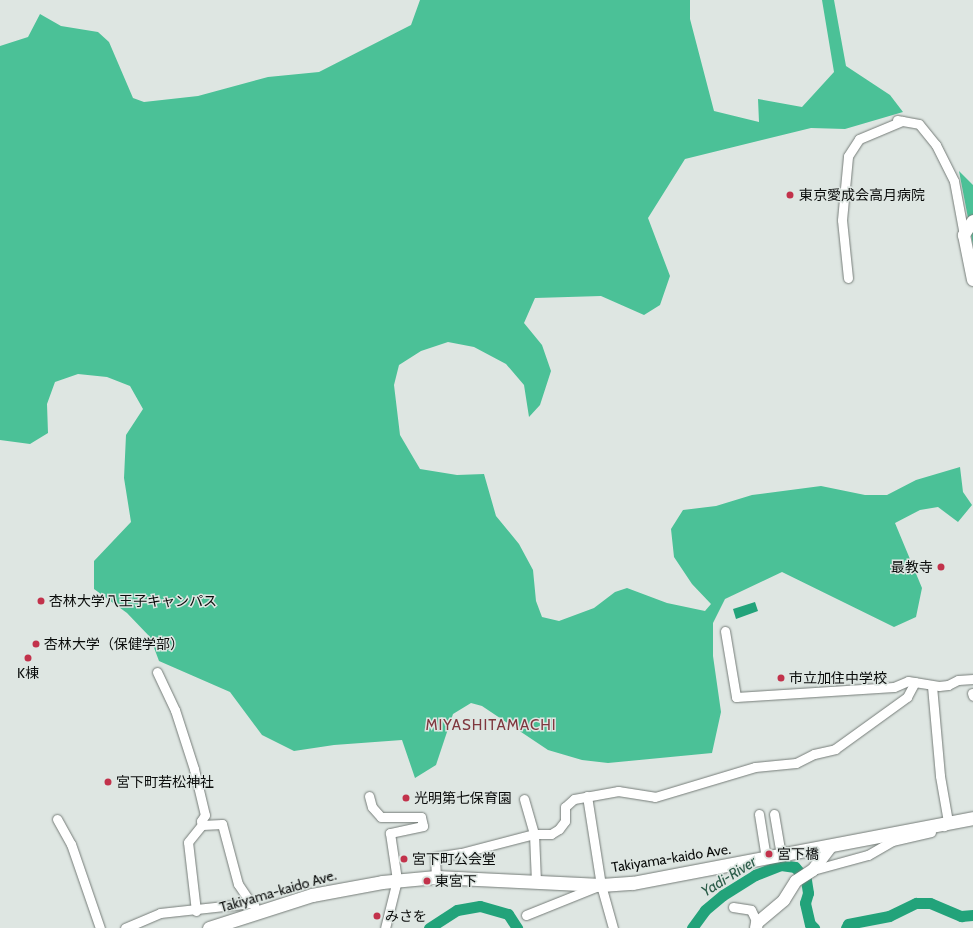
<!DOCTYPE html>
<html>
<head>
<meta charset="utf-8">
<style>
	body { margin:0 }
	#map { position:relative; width:973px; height:928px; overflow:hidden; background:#dee6e2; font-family:Cabin,"Noto Sans JP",sans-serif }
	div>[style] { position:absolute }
	.forest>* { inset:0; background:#4bc197 }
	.water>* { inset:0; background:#22a37a }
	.river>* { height:11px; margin:-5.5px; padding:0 5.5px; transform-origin:5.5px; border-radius:5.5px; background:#22a37a }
	.roads { filter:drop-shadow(0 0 1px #757c78) drop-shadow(0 0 1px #757c78) }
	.minor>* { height:9px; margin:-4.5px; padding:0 4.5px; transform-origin:4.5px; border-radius:4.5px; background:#fff }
	.major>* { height:12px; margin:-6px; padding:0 6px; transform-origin:6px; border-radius:6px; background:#fff }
	.highway>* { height:13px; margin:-6.5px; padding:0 6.5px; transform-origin:6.5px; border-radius:6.5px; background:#fff }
	.dots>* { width:11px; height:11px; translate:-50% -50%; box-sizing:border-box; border:2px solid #dee6e2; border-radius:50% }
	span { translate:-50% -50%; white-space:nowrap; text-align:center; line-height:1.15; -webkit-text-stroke:3px #dee6e2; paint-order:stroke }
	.poi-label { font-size:14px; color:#0a0c0b }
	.left { translate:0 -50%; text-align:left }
	.right { translate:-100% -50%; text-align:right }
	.street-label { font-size:14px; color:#0a0c0b }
	.neighbourhood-label { font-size:15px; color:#7f373e; letter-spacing:1px }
	.water-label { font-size:15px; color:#2d5d4a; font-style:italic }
</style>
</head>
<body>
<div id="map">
	<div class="forest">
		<div style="clip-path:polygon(420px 0,690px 0,690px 19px,714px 111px,759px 122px,758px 99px,802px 107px,834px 72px,822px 0,834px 0,846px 66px,890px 95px,903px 112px,845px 129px,811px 128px,685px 159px,648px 218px,670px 276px,660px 305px,644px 315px,601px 296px,535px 298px,524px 323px,542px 345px,551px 371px,540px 405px,529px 417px,524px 385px,506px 364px,474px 347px,448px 342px,421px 351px,399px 365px,394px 385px,400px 435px,420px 469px,457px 475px,484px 474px,496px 516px,519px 544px,533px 570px,536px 601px,542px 617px,559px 621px,594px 608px,615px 592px,627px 588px,667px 603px,705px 611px,711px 604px,692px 584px,674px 557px,671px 529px,683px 510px,716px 506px,752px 495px,821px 486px,865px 495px,887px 495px,916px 480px,960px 467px,963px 492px,972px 505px,958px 522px,938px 507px,920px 510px,895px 523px,922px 588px,916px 617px,894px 627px,782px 572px,725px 599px,713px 623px,713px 656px,721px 712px,712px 753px,608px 763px,582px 760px,548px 750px,482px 706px,471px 703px,453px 714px,436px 765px,415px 778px,402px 740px,334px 745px,294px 751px,262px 735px,230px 692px,159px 661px,150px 637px,127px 613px,94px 589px,94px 561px,131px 522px,124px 478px,126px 435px,143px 409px,130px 386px,107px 377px,78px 374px,55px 382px,47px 404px,48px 433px,30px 444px,0 440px,0 46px,28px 37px,40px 14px,61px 26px,98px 32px,109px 42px,133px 98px,144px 102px,198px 96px,268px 77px,319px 72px,411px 25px)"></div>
		<div style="clip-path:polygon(959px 171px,973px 185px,973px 245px,968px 218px)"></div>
	</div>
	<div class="water">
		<div style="clip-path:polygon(755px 602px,758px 611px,736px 619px,733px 609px)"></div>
	</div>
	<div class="river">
		<div style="left:429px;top:928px;width:33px;rotate:-33deg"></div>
		<div style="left:457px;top:910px;width:23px;rotate:-10deg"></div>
		<div style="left:480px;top:906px;width:29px;rotate:16deg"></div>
		<div style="left:508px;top:914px;width:17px;rotate:57deg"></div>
		<div style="left:692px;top:928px;width:22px;rotate:-54deg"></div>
		<div style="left:705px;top:910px;width:23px;rotate:-40deg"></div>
		<div style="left:723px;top:895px;width:38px;rotate:-32deg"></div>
		<div style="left:755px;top:875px;width:28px;rotate:-21deg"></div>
		<div style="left:781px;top:865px;width:14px;rotate:8deg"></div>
		<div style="left:795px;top:867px;width:17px;rotate:50deg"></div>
		<div style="left:806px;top:880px;width:13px;rotate:81deg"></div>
		<div style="left:808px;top:893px;width:10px;rotate:107deg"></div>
		<div style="left:805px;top:903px;width:22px;rotate:77deg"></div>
		<div style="left:810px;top:924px;width:6px;rotate:45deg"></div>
		<div style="left:846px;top:928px;width:4px;rotate:-63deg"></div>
		<div style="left:848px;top:924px;width:42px;rotate:-11deg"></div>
		<div style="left:889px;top:916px;width:30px;rotate:-26deg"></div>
		<div style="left:916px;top:903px;width:14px"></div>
		<div style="left:930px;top:903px;width:34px;rotate:23deg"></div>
		<div style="left:961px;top:916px;width:12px;rotate:-5deg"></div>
	</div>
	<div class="roads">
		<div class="minor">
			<div style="left:897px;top:120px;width:22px;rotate:10deg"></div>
			<div style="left:919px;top:124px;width:27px;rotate:51deg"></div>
			<div style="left:936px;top:145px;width:40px;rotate:63.4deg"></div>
			<div style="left:954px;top:181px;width:55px;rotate:79.5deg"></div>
			<div style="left:848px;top:278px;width:58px;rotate:-95.9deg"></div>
			<div style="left:842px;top:220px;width:64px;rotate:-84.6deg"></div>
			<div style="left:848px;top:156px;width:20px;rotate:-57deg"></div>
			<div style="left:859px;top:139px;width:47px;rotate:-22.7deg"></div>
			<div style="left:725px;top:631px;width:67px;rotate:80.5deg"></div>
			<div style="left:736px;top:697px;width:158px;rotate:-3.6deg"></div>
			<div style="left:894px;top:687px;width:15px;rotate:-23deg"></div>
			<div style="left:908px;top:681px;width:31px;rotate:9deg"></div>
			<div style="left:939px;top:686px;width:9px;rotate:-6deg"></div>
			<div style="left:948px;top:685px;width:11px;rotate:-27deg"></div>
			<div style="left:958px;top:680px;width:15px;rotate:-4deg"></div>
			<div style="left:157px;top:672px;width:42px;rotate:64.7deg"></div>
			<div style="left:175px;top:710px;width:62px;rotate:72.1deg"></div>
			<div style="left:194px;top:769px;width:47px;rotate:76.6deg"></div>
			<div style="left:205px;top:815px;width:7px;rotate:124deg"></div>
			<div style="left:201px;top:821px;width:4px;rotate:76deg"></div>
			<div style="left:202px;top:825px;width:20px;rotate:-3deg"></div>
			<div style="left:222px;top:824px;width:62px;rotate:75.1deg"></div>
			<div style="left:238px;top:884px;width:23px;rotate:56deg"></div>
			<div style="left:932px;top:686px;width:90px;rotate:84.9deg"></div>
			<div style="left:940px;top:776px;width:47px;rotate:80.1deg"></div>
			<div style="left:948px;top:822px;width:6px;rotate:135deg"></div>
			<div style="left:972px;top:693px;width:3px;rotate:72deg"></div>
			<div style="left:369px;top:796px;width:11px;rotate:75deg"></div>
			<div style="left:372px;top:807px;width:13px;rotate:48deg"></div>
			<div style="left:381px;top:817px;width:40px"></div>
			<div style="left:421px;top:817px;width:9px;rotate:77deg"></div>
			<div style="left:423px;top:826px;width:34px;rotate:168deg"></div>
			<div style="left:390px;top:833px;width:48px;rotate:81.5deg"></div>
			<div style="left:397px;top:880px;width:49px;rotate:104deg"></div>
			<div style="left:587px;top:796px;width:90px;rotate:81.1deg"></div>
			<div style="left:524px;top:799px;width:36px;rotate:74deg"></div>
			<div style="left:534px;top:834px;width:47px;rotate:87.6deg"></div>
			<div style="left:759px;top:814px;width:45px;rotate:81deg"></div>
			<div style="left:774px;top:814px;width:42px;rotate:80.3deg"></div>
			<div style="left:57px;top:819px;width:29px;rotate:61deg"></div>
			<div style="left:71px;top:844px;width:89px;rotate:71deg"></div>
			<div style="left:813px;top:870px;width:57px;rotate:-15.3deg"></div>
			<div style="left:868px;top:855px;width:28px;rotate:-30deg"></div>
			<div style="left:892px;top:841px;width:40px;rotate:-13deg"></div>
			<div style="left:436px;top:877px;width:20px;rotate:-93deg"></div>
			<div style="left:435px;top:857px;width:26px;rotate:-9deg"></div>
			<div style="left:461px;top:853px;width:75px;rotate:-14.6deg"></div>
			<div style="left:534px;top:834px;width:17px"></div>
			<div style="left:551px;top:834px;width:9px;rotate:-32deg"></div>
			<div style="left:559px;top:829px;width:10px;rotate:-53deg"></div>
			<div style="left:565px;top:821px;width:14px;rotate:-90deg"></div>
			<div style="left:565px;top:807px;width:12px;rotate:-42deg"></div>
			<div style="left:574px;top:799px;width:45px;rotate:-10.3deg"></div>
			<div style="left:618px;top:791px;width:37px;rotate:9deg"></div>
			<div style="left:655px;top:797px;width:104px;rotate:-16.7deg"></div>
			<div style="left:755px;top:767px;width:41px;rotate:-5.6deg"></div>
			<div style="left:796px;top:763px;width:20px;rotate:-27deg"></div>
			<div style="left:814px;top:754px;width:22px;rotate:-13deg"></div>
			<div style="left:835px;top:749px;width:89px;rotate:-35.8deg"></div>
			<div style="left:907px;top:697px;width:17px;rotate:-62deg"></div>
			<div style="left:733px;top:907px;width:18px;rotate:9deg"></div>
			<div style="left:751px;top:910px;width:14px;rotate:65deg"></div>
			<div style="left:196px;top:911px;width:69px;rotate:-96.6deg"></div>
			<div style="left:188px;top:842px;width:22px;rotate:-51deg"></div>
			<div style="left:526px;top:915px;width:81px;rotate:-21.8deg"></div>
			<div style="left:601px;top:885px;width:45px;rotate:74.4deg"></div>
			<div style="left:125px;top:928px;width:38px;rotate:-23deg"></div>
			<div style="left:160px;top:913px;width:92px;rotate:-6.3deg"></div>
			<div style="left:251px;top:903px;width:4px;rotate:34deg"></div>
		</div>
		<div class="major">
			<div style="left:973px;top:221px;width:17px;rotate:123deg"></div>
			<div style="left:964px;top:235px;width:46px;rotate:78.7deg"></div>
			<div style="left:756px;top:928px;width:5px;rotate:-79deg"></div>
			<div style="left:757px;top:923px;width:35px;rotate:-40deg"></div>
			<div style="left:784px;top:900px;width:22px;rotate:-58deg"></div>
			<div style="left:796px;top:881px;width:20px;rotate:-33deg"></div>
			<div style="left:813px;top:870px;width:30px;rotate:-53deg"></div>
		</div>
		<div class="highway">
			<div style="left:209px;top:928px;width:108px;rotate:-17.8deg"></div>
			<div style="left:312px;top:895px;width:71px;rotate:-10.5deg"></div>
			<div style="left:382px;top:882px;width:54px;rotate:-5.3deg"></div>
			<div style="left:436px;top:877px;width:165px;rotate:2.8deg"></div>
			<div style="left:601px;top:885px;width:32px;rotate:-4deg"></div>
			<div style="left:633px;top:883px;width:346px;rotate:-10.8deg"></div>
		</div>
	</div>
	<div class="dots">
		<div style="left:790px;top:195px;background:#c2324b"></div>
		<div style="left:941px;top:567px;background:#c2324b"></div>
		<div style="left:41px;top:601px;background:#c2324b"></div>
		<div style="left:36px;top:644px;background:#c2324b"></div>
		<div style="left:28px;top:658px;background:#c2324b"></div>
		<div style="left:781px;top:678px;background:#c2324b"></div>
		<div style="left:108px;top:782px;background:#c2324b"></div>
		<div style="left:406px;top:798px;background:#c2324b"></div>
		<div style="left:769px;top:854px;background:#c2324b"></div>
		<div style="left:404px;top:859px;background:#c2324b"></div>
		<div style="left:427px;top:881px;background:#c2324b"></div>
		<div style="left:377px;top:916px;background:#c2324b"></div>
	</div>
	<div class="poi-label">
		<span class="left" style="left:799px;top:195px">東京愛成会高月病院</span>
		<span class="right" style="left:933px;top:567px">最教寺</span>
		<span class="left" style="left:49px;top:601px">杏林大学八王子キャンパス</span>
		<span class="left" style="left:44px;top:644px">杏林大学（保健学部）</span>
		<span style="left:28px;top:673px">K棟</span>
		<span class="left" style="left:789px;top:678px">市立加住中学校</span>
		<span class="left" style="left:116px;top:782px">宮下町若松神社</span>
		<span class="left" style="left:414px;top:798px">光明第七保育園</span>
		<span class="left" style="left:777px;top:854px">宮下橋</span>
		<span class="left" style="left:412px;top:859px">宮下町公会堂</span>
		<span class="left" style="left:435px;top:881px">東宮下</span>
		<span class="left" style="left:385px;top:916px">みさを</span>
	</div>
	<div class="street-label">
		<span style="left:671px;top:858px;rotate:-9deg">Takiyama-kaido Ave.</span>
		<span style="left:278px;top:891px;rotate:-16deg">Takiyama-kaido Ave.</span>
	</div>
	<div class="neighbourhood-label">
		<span style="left:491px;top:726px">MIYASHITAMACHI</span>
	</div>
	<div class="water-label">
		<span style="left:729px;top:877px;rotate:-32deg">Yadi-River</span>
	</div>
</div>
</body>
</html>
